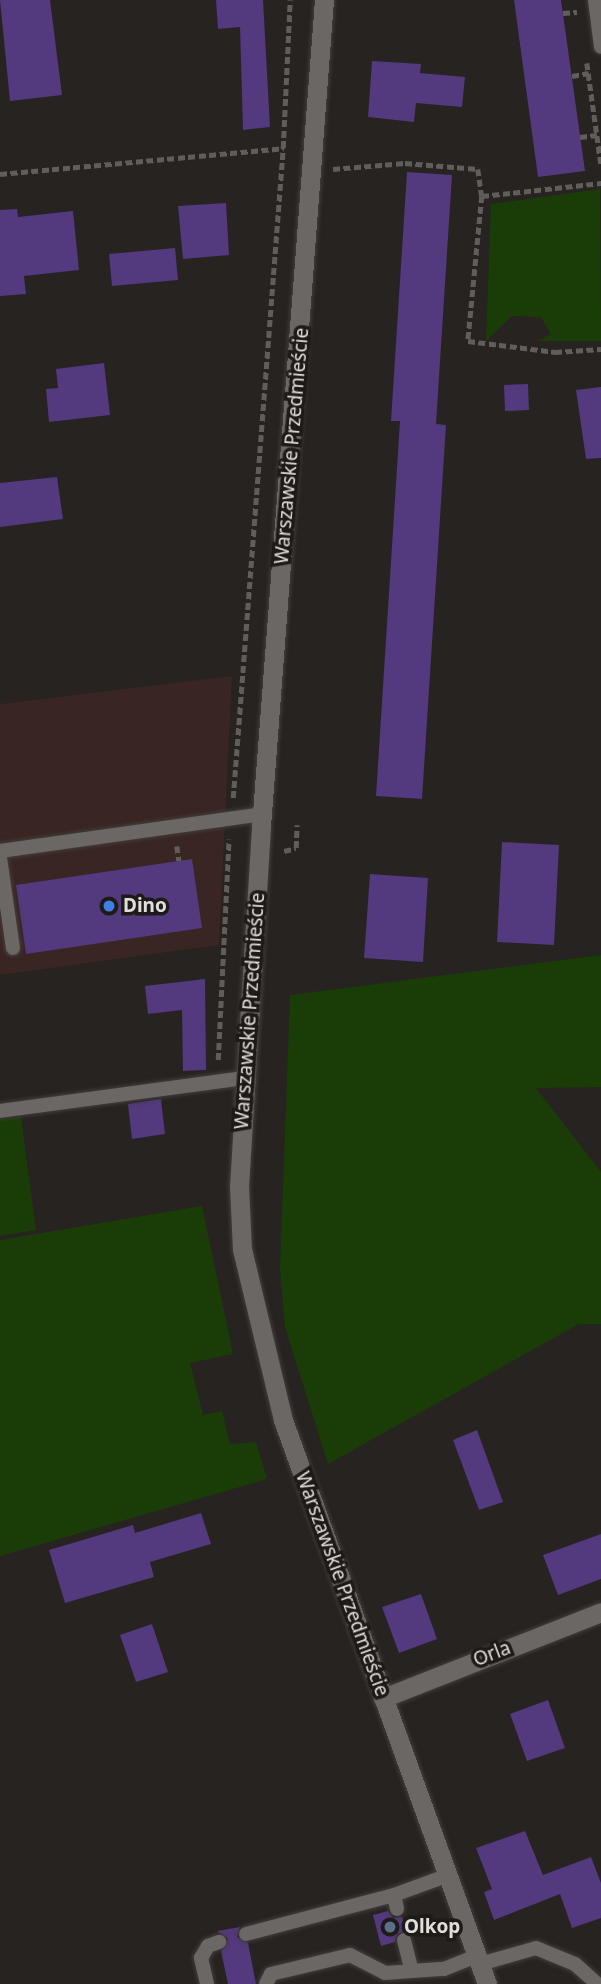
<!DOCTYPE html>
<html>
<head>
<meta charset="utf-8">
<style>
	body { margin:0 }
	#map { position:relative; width:601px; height:1984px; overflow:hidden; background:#262321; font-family:"Noto Sans",sans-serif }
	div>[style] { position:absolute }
	.commercial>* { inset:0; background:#392522 }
	.green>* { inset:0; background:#1a3d07 }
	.building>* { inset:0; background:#53397d }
	.path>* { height:4.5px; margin-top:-2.25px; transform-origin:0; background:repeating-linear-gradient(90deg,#605d5b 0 7px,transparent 0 10.5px) }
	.roads { filter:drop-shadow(0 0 2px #413e3d) drop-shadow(0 0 2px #413e3d) }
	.service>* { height:14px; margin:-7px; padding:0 7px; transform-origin:7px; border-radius:7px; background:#6b6764 }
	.minor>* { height:19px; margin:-9.5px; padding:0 9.5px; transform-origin:9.5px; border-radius:9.5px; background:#6b6764 }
	.dots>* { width:19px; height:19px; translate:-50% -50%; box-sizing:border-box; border:4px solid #1d1a17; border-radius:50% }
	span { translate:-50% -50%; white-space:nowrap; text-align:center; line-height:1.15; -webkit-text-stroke:7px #1d1a17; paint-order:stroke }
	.street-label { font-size:19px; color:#e1dedd }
	.poi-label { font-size:19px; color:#e1dedd; font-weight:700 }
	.left { translate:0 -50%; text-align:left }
</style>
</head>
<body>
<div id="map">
	<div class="commercial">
		<div style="clip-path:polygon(232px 676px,219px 945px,0 975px,0 704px)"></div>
	</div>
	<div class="green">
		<div style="clip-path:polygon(600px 189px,601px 341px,537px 341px,551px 334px,541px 317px,512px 316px,486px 341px,491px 204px)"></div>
		<div style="clip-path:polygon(601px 955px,601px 1087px,536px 1088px,601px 1172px,601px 1324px,579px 1324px,328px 1464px,285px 1327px,280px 1269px,290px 995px)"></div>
		<div style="clip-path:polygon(21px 1117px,36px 1230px,0 1236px,0 1119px)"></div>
		<div style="clip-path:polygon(202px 1206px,233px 1354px,190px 1363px,203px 1415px,222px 1411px,230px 1444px,256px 1442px,267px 1479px,0 1556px,0 1240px)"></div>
	</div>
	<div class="building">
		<div style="clip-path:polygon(0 0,50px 0,62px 95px,10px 101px)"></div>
		<div style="clip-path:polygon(216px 0,263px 0,270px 127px,243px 130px,240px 27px,218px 29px)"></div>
		<div style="clip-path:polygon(514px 0,561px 0,585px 171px,538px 177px)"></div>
		<div style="clip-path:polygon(372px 61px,421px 64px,420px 73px,465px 77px,462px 107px,416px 103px,414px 122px,368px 117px)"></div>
		<div style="clip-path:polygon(407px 172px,452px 175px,436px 424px,446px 425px,422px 799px,376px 796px,400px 421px,391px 421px)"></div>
		<div style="clip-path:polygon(226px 203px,229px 255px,183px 259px,178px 206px)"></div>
		<div style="clip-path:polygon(17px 209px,18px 217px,73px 211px,79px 270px,24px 276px,26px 294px,0 296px,0 210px)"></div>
		<div style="clip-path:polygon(175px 248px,178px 280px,112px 286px,109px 254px)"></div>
		<div style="clip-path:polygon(104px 363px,110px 415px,49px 422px,46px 389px,58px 388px,56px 369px)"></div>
		<div style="clip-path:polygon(528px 384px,529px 410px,505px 411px,504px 385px)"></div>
		<div style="clip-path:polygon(601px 387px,601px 458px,586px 459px,576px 390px)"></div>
		<div style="clip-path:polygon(57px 477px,63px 519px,0 527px,0 483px)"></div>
		<div style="clip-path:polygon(502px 842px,559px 845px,554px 945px,497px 942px)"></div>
		<div style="clip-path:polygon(192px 859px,202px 928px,26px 954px,16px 885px)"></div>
		<div style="clip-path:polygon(370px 874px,428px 878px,423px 962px,364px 958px)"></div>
		<div style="clip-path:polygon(205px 979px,206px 1070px,183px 1071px,182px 1010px,148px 1014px,145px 986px)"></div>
		<div style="clip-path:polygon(161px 1099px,165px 1134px,132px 1139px,128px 1104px)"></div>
		<div style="clip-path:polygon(477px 1430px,503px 1502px,479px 1510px,453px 1440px)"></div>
		<div style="clip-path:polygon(201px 1513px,211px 1544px,150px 1562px,154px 1577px,65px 1603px,49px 1550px,133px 1525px,135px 1533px)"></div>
		<div style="clip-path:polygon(601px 1534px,601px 1579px,558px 1595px,543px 1555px)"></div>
		<div style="clip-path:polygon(421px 1594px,437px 1639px,399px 1653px,382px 1607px)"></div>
		<div style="clip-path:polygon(152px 1624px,168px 1672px,136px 1682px,120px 1635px)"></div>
		<div style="clip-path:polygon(548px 1700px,565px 1748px,527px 1761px,510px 1714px)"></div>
		<div style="clip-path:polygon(525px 1831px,543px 1875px,591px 1857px,601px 1883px,601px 1918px,572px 1928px,560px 1894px,494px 1920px,484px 1892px,492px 1889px,476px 1848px)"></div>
		<div style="clip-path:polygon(388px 1911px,393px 1918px,402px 1917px,406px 1931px,397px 1934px,395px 1942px,381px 1946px,373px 1915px)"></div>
		<div style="clip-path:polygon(240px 1927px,237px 1937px,248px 1943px,256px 1984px,228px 1984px,221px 1951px,228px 1939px,217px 1931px)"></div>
	</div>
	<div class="path">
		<div style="left:563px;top:13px;width:14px;rotate:-4deg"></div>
		<div style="left:587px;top:63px;width:102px;rotate:82.1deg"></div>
		<div style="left:572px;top:76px;width:17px;rotate:-10deg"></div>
		<div style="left:580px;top:137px;width:17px;rotate:-7deg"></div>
		<div style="left:333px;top:169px;width:72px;rotate:-4.8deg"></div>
		<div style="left:405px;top:163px;width:73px;rotate:4.7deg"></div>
		<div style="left:478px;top:169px;width:27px;rotate:82deg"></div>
		<div style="left:482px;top:196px;width:120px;rotate:-6.2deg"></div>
		<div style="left:0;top:174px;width:285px;rotate:-5.2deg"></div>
		<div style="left:482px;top:196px;width:146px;rotate:95.5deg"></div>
		<div style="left:468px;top:341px;width:88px;rotate:7.2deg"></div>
		<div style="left:555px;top:352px;width:46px;rotate:-3.7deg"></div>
		<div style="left:233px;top:798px;width:652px;rotate:-85.6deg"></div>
		<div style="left:283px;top:148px;width:148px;rotate:-87.3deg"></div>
		<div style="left:177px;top:846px;width:15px;rotate:82deg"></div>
		<div style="left:284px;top:851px;width:12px;rotate:-14deg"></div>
		<div style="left:296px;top:848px;width:23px;rotate:-88deg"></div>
		<div style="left:218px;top:1060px;width:221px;rotate:-87.2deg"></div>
	</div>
	<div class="roads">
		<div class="service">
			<div style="left:595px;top:0;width:47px;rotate:82.7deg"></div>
			<div style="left:0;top:851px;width:265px;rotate:-8deg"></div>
			<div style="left:0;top:858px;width:91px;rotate:81.8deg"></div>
			<div style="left:0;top:1111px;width:247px;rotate:-7.7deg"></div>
			<div style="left:397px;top:1909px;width:14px;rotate:-102deg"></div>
			<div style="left:394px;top:1895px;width:55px;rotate:-20.1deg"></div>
			<div style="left:246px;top:1934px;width:153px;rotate:-14.8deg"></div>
			<div style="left:404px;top:1940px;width:32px;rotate:76deg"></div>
			<div style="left:412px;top:1971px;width:32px;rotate:-4deg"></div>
			<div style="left:444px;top:1969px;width:35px;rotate:-22deg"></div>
			<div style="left:480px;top:1964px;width:58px;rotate:-15.9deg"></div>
			<div style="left:536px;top:1948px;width:42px;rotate:22.3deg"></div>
			<div style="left:575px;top:1964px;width:30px;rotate:42deg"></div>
			<div style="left:207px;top:1984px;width:27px;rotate:-103deg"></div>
			<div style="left:201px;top:1958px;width:14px;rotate:-60deg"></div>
			<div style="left:208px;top:1946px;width:12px;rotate:-20deg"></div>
			<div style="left:266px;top:1984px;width:11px;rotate:-63deg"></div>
			<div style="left:271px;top:1974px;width:81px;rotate:-13.5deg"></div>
			<div style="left:350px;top:1955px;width:39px;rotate:27deg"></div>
			<div style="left:385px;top:1973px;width:27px;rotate:-4deg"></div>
		</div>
		<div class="minor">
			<div style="left:324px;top:0;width:829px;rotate:94.36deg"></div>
			<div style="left:261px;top:827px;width:360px;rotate:93.5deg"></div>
			<div style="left:239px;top:1186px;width:63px;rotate:87.3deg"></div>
			<div style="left:242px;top:1249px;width:176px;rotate:76.5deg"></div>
			<div style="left:283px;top:1420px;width:600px;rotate:70.11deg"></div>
			<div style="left:383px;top:1698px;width:234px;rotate:-21.5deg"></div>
		</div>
	</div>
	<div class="dots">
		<div style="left:109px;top:906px;background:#3f7fe0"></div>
		<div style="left:390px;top:1927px;background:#5c6f8a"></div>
	</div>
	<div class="street-label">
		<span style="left:292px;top:446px;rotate:-85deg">Warszawskie Przedmieście</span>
		<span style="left:250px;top:1011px;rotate:-86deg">Warszawskie Przedmieście</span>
		<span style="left:342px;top:1584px;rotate:70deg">Warszawskie Przedmieście</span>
		<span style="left:492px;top:1654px;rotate:-21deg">Orla</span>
	</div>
	<div class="poi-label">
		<span class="left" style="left:123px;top:906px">Dino</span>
		<span class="left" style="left:404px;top:1927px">Olkop</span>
	</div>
</div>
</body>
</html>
